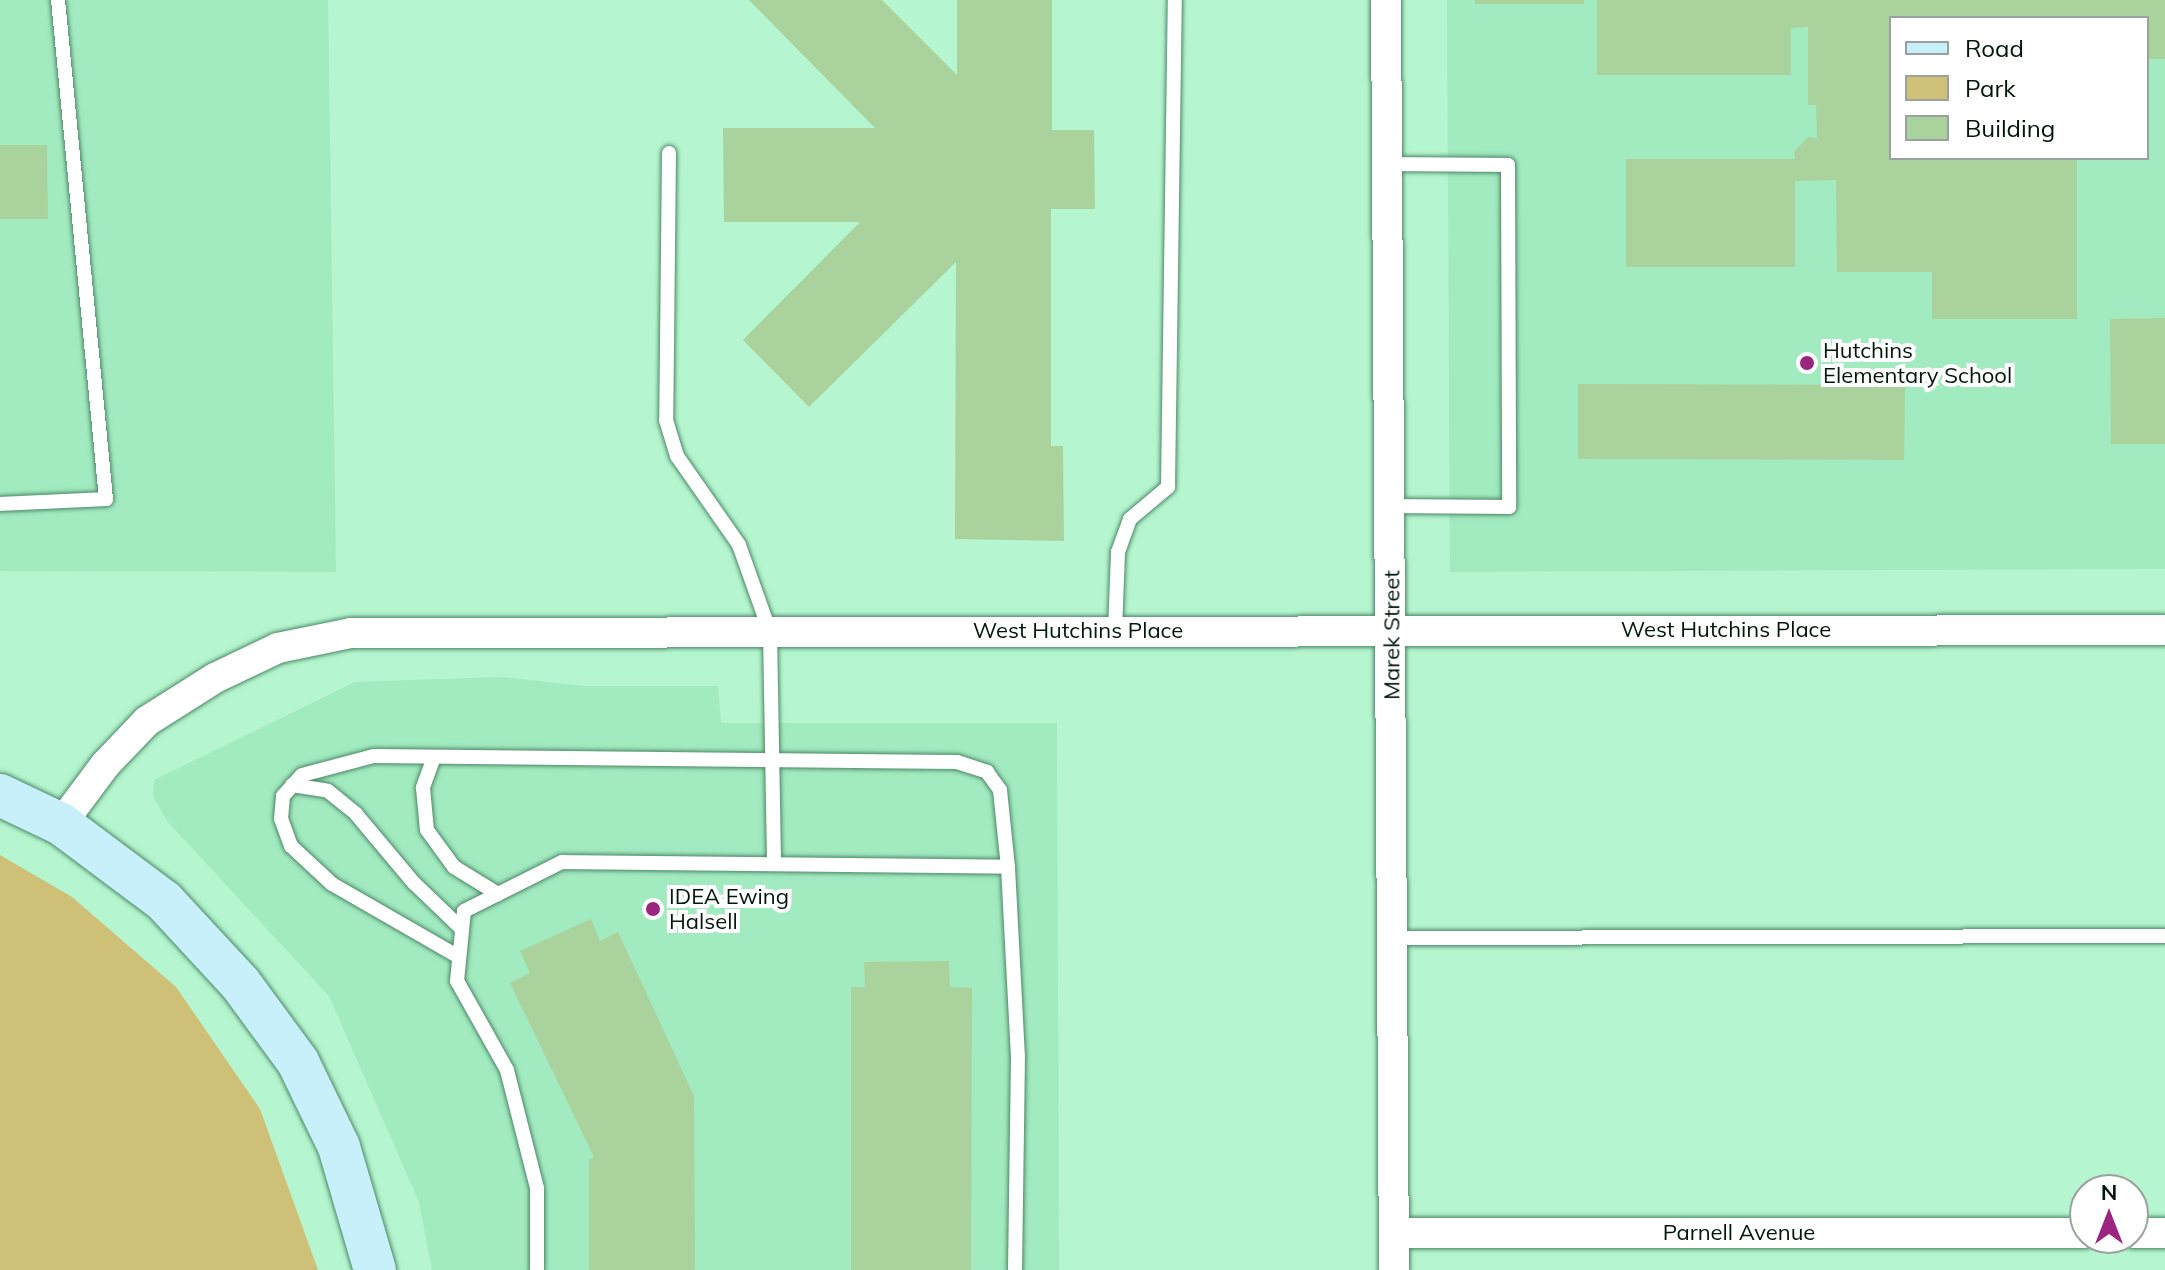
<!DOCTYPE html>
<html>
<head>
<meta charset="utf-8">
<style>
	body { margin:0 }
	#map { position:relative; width:2165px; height:1270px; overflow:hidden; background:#b5f5cf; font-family:Mulish,sans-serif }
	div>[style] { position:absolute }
	.built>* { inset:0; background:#a2eac0 }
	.green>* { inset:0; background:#cfc077 }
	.building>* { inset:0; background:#aad29d }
	.roads { filter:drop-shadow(0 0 2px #4c8967) drop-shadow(0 0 2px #4c8967) }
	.lane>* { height:14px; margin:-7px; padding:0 7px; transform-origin:7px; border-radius:7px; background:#fff }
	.street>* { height:30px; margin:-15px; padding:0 15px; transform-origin:15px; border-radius:15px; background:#fff }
	.secondary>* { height:42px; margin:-21px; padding:0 21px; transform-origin:21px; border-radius:21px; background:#c8f0fa }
	.dots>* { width:22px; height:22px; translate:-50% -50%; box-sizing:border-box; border:4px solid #fff; border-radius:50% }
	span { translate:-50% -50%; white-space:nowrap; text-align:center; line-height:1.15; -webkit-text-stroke:8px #fff; paint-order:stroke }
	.poi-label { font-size:22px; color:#00170a }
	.left { translate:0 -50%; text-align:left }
	.street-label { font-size:22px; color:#00170a }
	.legend { position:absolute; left:1889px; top:16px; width:260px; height:144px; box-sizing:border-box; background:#fff; border:2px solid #99a29d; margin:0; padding:10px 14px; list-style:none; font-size:24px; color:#00170a }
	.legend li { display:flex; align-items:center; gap:16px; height:40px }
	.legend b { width:40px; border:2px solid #99a29d }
	.north { position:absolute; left:2069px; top:1174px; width:80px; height:80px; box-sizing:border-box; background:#fff; border:2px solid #99a29d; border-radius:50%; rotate:0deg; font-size:22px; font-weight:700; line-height:32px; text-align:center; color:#00170a }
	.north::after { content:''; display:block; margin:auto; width:28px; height:36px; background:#9a2682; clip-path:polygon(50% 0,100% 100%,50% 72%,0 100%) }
</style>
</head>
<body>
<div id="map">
	<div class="built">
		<div style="clip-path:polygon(0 0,328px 0,336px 572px,0 571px)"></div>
		<div style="clip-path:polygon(evenodd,1447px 0,2165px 0,2165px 569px,1450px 572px,1447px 0,1891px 18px,2147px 18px,2147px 158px,1891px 158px,1891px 18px)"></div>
		<div style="clip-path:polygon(500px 677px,584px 686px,718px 686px,721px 723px,1057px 723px,1059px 1270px,432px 1270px,419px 1202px,329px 996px,167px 821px,153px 796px,154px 780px,355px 682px)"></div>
	</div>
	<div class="green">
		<div style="clip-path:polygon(0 855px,72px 897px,176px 987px,260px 1109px,318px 1270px,0 1270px)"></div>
	</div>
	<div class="building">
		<div style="clip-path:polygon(749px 0,882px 0,957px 75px,957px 0,1052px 0,1052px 130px,1094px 130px,1095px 209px,1051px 209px,1051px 446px,1063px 446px,1064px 541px,955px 539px,956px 262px,809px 407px,743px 340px,860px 222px,724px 222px,723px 128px,875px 128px)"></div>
		<div style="clip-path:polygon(1475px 0,1584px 0,1584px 4px,1475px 4px)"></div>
		<div style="clip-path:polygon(1597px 0,2165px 0,2165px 59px,2147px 59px,2147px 18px,1891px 18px,1891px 158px,2077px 158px,2077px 319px,1932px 319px,1932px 272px,1837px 272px,1836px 180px,1795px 181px,1795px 267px,1626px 267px,1626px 159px,1795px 159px,1794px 152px,1808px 137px,1817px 138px,1816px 105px,1808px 105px,1808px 27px,1791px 28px,1791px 75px,1597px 75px)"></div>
		<div style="clip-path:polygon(0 145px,47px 145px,48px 219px,0 219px)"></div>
		<div style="clip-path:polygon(2165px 318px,2165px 444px,2111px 444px,2110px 319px)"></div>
		<div style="clip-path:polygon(1578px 384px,1905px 385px,1904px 460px,1578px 459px)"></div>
		<div style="clip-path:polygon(591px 919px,600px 941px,618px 932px,694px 1096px,695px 1270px,589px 1270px,589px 1160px,594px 1157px,510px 983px,530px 973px,520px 951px)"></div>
		<div style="clip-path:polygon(949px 961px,950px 987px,972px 988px,971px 1270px,851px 1270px,851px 987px,865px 987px,864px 962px)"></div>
	</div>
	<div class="roads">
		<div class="lane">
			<div style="left:669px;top:153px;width:267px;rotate:90.6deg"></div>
			<div style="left:666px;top:420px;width:38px;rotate:73deg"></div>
			<div style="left:677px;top:456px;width:108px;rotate:55.1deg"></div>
			<div style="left:739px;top:545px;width:92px;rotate:70.4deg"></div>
			<div style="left:770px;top:632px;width:230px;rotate:89deg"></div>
			<div style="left:1387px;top:164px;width:121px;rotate:0.5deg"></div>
			<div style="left:1508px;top:165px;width:342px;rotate:89.8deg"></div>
			<div style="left:1509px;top:507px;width:118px;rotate:-179.5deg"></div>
			<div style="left:0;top:504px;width:106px;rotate:-2.7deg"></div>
			<div style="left:106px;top:499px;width:501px;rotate:-95.49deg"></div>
			<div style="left:1115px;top:631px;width:79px;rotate:-87.8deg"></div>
			<div style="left:1118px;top:552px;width:35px;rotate:-70deg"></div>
			<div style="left:1130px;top:519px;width:50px;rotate:-40.1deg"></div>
			<div style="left:1168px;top:487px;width:487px;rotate:-89.2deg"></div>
			<div style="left:434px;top:757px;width:33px;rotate:110deg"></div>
			<div style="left:423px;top:788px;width:42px;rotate:84.6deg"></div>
			<div style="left:427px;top:830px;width:46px;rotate:53.9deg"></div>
			<div style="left:454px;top:867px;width:52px;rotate:31.5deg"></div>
			<div style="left:292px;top:785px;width:36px;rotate:9deg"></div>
			<div style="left:328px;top:791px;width:36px;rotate:39deg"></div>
			<div style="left:356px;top:814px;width:90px;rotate:50deg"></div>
			<div style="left:414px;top:883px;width:66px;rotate:43.8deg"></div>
			<div style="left:1393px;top:938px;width:772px;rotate:-0.15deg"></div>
			<div style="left:459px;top:957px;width:146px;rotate:-150.1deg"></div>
			<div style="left:332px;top:884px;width:56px;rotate:-137.2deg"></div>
			<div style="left:291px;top:846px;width:29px;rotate:-110deg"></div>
			<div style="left:281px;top:819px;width:23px;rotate:-85deg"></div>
			<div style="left:283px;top:796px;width:28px;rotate:-48deg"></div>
			<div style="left:302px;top:775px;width:74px;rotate:-14.8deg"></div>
			<div style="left:374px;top:756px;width:583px;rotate:0.59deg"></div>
			<div style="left:957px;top:762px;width:32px;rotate:18deg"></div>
			<div style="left:987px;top:772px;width:22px;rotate:54deg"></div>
			<div style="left:1000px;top:790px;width:77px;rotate:84.1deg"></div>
			<div style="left:537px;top:1270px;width:82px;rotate:-90deg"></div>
			<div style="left:537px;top:1188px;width:122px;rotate:-104.3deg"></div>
			<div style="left:507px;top:1070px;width:102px;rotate:-119.3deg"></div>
			<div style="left:457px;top:981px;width:70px;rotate:-84.3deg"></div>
			<div style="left:464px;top:911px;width:110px;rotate:-26.6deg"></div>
			<div style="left:562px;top:862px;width:446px;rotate:0.6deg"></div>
			<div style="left:1008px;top:867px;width:189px;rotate:87deg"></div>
			<div style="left:1018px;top:1056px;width:214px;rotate:90.8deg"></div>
		</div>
		<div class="street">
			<div style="left:1386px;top:0;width:1270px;rotate:89.64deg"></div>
			<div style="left:61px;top:824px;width:74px;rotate:-53.3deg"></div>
			<div style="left:105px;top:765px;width:61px;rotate:-46.3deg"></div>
			<div style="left:147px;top:721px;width:80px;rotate:-32.3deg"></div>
			<div style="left:215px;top:678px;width:70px;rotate:-25.5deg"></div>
			<div style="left:278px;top:648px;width:75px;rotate:-11.6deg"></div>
			<div style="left:351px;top:633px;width:1814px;rotate:-0.09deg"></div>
			<div style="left:1394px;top:1233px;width:691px"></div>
			<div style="left:2133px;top:1233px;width:32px"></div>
		</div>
		<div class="secondary">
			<div style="left:0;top:795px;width:68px;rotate:25.4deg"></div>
			<div style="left:61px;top:824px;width:129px;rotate:36.8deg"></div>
			<div style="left:164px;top:901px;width:112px;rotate:47.2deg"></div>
			<div style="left:240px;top:983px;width:98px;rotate:53.7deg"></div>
			<div style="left:298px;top:1062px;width:94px;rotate:64.2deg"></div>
			<div style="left:339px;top:1147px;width:128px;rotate:73.7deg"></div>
		</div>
	</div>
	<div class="dots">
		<div style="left:1807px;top:363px;background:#9a2682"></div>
		<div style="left:653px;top:909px;background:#9a2682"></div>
	</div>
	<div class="poi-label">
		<span class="left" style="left:1823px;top:363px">Hutchins<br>Elementary School</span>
		<span class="left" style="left:669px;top:909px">IDEA Ewing<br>Halsell</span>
	</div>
	<div class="street-label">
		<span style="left:1726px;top:630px">West Hutchins Place</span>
		<span style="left:1078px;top:631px">West Hutchins Place</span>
		<span style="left:1392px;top:635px;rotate:-90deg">Marek Street</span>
		<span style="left:1739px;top:1233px">Parnell Avenue</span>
	</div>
	<ul class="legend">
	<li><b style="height:10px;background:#c8f0fa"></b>Road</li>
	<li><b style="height:22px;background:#cfc077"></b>Park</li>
	<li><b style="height:22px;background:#aad29d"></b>Building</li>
	</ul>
	<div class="north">N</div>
</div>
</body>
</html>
